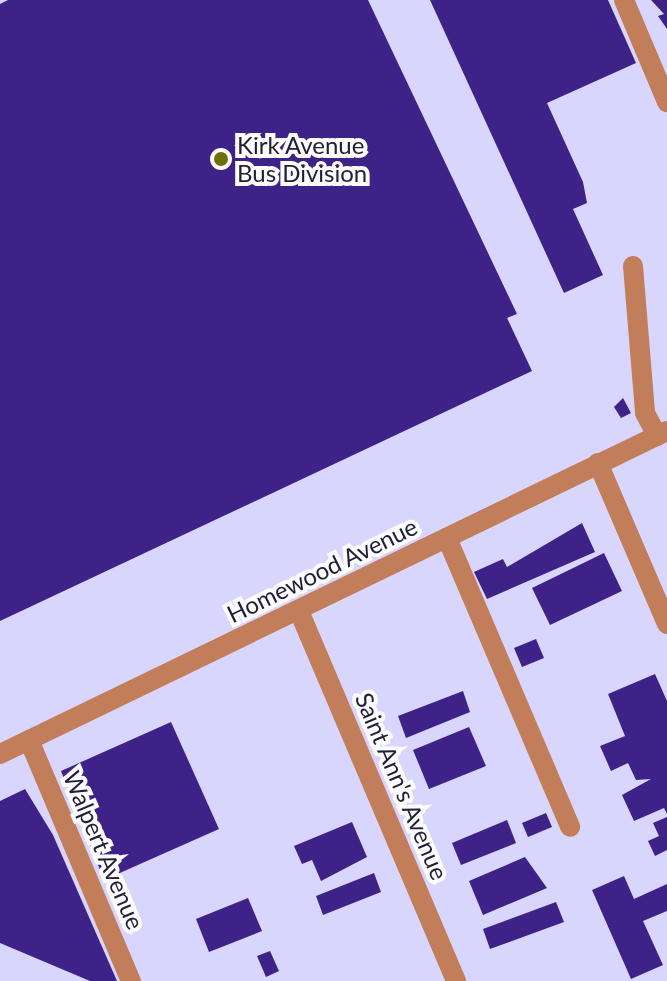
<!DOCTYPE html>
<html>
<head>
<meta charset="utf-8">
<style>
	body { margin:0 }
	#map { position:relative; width:667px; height:981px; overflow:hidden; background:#d9d6fd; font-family:Lato,sans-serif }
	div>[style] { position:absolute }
	.building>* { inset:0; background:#3e2288 }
	.minor>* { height:20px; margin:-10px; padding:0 10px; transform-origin:10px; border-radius:10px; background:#c27e5a }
	.dots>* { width:22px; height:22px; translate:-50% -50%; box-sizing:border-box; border:4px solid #fcfcfc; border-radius:50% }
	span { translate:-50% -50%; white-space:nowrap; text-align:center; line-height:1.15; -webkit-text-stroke:8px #fcfcfc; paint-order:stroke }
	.poi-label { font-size:24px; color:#211e35 }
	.left { translate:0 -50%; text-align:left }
	.street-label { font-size:24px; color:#211e35 }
</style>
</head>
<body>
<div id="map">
	<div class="building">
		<div style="clip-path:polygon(8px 0,368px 0,517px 314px,507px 318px,532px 371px,0 621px,0 4px)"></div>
		<div style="clip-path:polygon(430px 0,608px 0,636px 63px,547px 103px,583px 182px,587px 203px,573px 209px,603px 275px,564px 293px)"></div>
		<div style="clip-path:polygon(651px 0,667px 0,667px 29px,658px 16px,664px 14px)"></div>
		<div style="clip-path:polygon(623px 398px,631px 413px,621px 418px,614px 407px)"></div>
		<div style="clip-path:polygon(582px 523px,595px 552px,487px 599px,474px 572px,503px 559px,507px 567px)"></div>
		<div style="clip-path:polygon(604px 553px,622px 591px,550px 625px,532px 588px)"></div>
		<div style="clip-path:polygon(536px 639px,544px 658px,522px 667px,514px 648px)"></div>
		<div style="clip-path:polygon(655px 674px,667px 701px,667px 814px,664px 808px,634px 821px,622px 795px,651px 779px,636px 780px,628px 763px,611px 771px,600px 746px,625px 736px,608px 694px)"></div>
		<div style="clip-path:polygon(463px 691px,470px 712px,406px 738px,398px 716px)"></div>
		<div style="clip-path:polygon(171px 722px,219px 829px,104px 880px,61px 771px)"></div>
		<div style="clip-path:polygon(469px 727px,486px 766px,429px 789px,413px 750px)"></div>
		<div style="clip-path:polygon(25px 789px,53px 835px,117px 981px,90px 981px,0 943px,0 801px)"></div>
		<div style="clip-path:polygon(546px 813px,552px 827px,528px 837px,522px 823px)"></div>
		<div style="clip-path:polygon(667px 817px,667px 850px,655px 856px,648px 841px,659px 836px,653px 823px)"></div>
		<div style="clip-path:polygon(507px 820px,516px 843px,461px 865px,452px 843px)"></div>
		<div style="clip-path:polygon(352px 822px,367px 857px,321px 881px,312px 860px,302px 864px,294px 846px)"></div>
		<div style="clip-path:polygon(525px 857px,547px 888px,483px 915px,469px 881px)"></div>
		<div style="clip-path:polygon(374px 873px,381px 892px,323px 915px,316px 896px)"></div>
		<div style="clip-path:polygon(624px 876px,634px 899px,667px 884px,667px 911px,643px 921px,663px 965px,631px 979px,592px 890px)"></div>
		<div style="clip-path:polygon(248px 898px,262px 931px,209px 952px,196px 919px)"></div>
		<div style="clip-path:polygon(556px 902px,564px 922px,490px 949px,483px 929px)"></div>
		<div style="clip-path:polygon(270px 951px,279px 971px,266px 977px,257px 956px)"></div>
	</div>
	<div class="minor">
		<div style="left:624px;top:0;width:111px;rotate:67.1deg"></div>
		<div style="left:633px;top:266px;width:147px;rotate:85.3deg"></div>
		<div style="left:645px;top:413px;width:26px;rotate:62deg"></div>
		<div style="left:598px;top:463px;width:175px;rotate:66.8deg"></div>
		<div style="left:447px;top:538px;width:314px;rotate:66.9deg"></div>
		<div style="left:299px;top:611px;width:402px;rotate:67deg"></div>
		<div style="left:29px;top:740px;width:262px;rotate:67.1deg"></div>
		<div style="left:0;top:754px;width:741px;rotate:-25.84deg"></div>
	</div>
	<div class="dots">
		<div style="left:221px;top:159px;background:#6f6e0e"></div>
	</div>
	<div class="poi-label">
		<span class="left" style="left:237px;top:159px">Kirk Avenue<br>Bus Division</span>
	</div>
	<div class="street-label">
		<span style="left:322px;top:570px;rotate:-26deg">Homewood Avenue</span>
		<span style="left:402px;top:786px;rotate:67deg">Saint Ann's Avenue</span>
		<span style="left:104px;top:850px;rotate:67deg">Walpert Avenue</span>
	</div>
</div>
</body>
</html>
